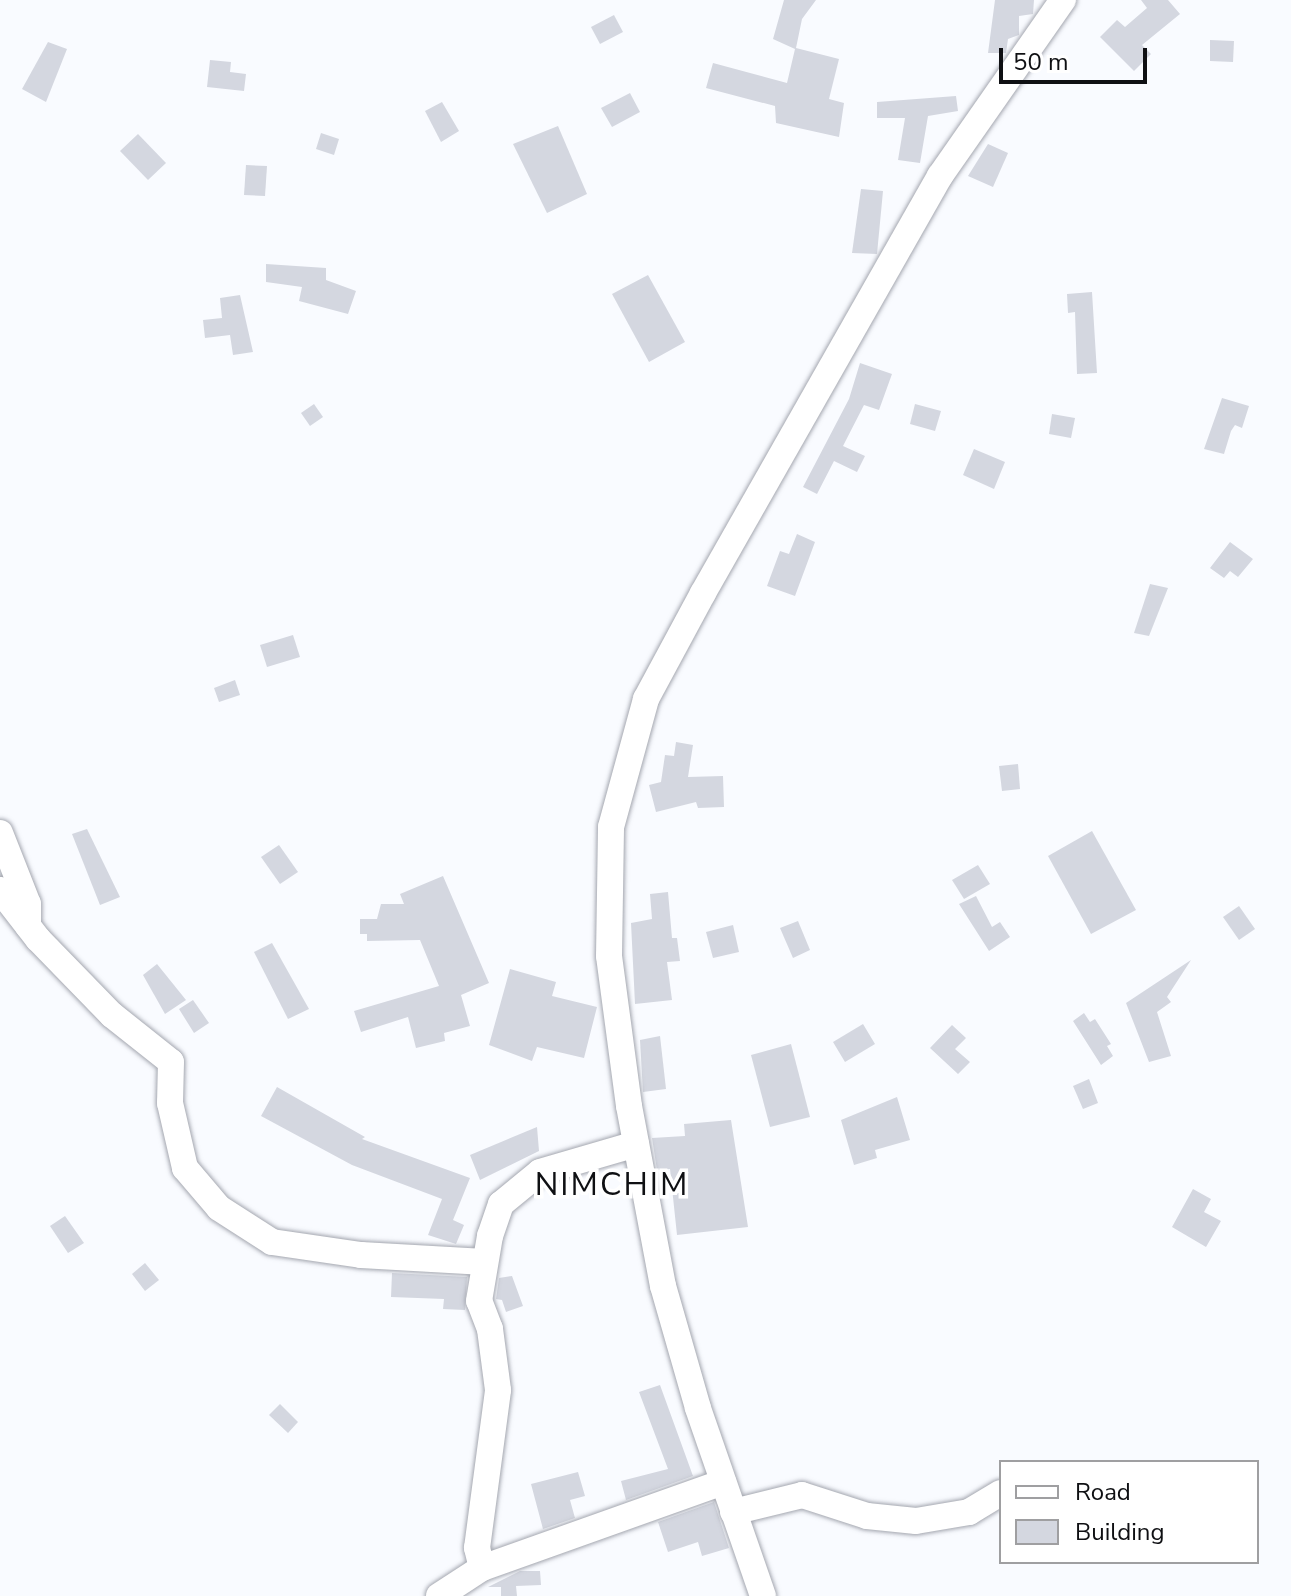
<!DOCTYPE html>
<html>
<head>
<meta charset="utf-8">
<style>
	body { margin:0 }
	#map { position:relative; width:1291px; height:1596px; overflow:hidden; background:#f9fbff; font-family:"Nunito Sans",sans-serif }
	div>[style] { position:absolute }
	.building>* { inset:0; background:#d4d7e0 }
	.roads { filter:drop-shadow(0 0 2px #a4a7b0) drop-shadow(0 0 2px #a4a7b0) }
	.minor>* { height:26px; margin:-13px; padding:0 13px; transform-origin:13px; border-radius:13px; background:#fff }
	span { translate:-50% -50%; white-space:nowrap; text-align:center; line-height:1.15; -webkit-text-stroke:7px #fff; paint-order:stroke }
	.quarter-label { font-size:32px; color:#0f1013; letter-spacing:2px }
	.legend { position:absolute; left:999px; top:1460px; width:260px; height:104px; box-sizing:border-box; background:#fff; border:2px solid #9f9fa1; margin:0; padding:10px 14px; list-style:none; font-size:24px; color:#0f1013 }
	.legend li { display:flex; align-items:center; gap:16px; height:40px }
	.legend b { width:40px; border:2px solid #9f9fa1 }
	.scale { position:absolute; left:999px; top:48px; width:148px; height:36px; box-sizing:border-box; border:4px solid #0f1013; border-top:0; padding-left:10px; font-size:24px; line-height:28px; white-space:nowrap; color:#0f1013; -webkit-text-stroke:6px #fff; paint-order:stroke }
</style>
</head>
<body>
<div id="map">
	<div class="building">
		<div style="clip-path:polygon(784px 0,816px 0,802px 19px,796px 48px,839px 59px,829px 99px,844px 103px,839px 137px,776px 123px,775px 106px,706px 88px,713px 63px,787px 83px,795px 49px,773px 39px)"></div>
		<div style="clip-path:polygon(995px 0,1034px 0,1033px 14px,1019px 16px,1019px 35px,1008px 39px,1006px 53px,988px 53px)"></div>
		<div style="clip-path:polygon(1141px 0,1168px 0,1180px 14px,1142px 45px,1151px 54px,1134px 71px,1100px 37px,1117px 20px,1125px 27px,1147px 8px)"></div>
		<div style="clip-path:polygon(614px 15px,623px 32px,600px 44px,591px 27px)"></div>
		<div style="clip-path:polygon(1210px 40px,1234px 41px,1233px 62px,1210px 61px)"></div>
		<div style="clip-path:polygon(48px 42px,67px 49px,46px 102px,22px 89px)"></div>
		<div style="clip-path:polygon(210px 60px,231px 62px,230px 72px,246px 74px,244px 91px,207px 87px)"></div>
		<div style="clip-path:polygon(630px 93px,640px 112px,612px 127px,601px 108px)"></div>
		<div style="clip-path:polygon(956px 96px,958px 111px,928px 116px,920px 163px,898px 160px,905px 118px,877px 118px,877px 102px)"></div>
		<div style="clip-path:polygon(442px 102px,459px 131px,441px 142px,425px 111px)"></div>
		<div style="clip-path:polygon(558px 126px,587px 194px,547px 213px,513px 144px)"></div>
		<div style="clip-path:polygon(321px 133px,339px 139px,334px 155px,316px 149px)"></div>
		<div style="clip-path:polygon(138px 134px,166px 163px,148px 180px,120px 151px)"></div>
		<div style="clip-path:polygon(988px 144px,1008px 153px,993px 187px,968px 176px)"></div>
		<div style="clip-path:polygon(246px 165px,267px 166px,265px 196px,244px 195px)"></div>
		<div style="clip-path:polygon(861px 189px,883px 191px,877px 254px,852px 253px)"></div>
		<div style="clip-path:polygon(266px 264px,326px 268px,326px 280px,356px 291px,348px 314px,299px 301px,302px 287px,266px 282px)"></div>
		<div style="clip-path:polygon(648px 275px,685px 342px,649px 362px,612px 294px)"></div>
		<div style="clip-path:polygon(1092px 292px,1097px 373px,1077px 374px,1075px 312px,1068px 313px,1067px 294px)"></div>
		<div style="clip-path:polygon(240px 295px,253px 352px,233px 355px,230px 335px,205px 338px,203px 320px,222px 318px,220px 298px)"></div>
		<div style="clip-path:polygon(860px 363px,892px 374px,879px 410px,864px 405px,843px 446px,865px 456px,857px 472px,834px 461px,817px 494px,803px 487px,849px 399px)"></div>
		<div style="clip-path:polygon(1222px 398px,1249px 406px,1242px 428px,1235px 425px,1231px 431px,1224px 454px,1204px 449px)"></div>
		<div style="clip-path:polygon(314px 404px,323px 417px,310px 426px,301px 413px)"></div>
		<div style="clip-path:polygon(915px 404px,941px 411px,935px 431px,910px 424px)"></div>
		<div style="clip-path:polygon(1052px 414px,1075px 418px,1071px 438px,1049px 434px)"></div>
		<div style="clip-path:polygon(974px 449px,1005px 462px,994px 489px,963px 475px)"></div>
		<div style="clip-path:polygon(797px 534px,815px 542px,795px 596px,767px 586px,780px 551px,789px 554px)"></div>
		<div style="clip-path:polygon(1230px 542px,1253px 559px,1238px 577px,1230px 571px,1224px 578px,1210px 568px)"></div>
		<div style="clip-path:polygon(1150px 584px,1168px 588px,1149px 636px,1134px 633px)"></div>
		<div style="clip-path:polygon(293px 635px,300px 657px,267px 667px,260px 645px)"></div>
		<div style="clip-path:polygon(235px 680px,240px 695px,219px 702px,214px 688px)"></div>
		<div style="clip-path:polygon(676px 742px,693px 745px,688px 777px,723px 776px,724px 807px,698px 808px,696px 802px,656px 812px,649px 785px,661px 782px,665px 755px,674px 756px)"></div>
		<div style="clip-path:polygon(1018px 764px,1020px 789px,1002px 791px,999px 766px)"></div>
		<div style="clip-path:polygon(87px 829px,120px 897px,100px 905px,72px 834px)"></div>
		<div style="clip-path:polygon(1092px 831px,1136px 910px,1091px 934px,1048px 856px)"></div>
		<div style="clip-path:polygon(279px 845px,298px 872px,280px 884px,261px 857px)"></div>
		<div style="clip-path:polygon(978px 865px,990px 884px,964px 899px,952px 880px)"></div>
		<div style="clip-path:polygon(443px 876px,489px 983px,461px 995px,470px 1026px,444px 1033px,445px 1041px,416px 1048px,408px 1017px,361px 1032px,354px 1011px,439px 986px,420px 940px,367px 941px,367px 934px,360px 934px,360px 919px,377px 919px,381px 904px,404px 904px,400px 894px)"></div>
		<div style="clip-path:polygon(668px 892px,672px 938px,677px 938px,680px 961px,667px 962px,672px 1000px,635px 1004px,631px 923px,652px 919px,650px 894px)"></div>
		<div style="clip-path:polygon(976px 896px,992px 927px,1000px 922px,1010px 937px,989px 951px,959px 904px)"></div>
		<div style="clip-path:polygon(1239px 906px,1255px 929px,1239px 940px,1223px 917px)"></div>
		<div style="clip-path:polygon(798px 921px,810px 950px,793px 958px,780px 928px)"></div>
		<div style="clip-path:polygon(733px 925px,739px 952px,713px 958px,706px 932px)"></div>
		<div style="clip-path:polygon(272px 943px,309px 1009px,288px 1019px,254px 952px)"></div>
		<div style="clip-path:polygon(1191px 960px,1167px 997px,1171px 1002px,1157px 1012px,1171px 1056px,1149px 1062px,1126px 1003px)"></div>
		<div style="clip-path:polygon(157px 964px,186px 1000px,165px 1014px,143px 975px)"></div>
		<div style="clip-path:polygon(510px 969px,556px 982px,552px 996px,597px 1007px,584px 1058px,537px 1047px,532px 1061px,489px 1045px)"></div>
		<div style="clip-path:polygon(193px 1000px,209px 1023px,194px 1033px,179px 1009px)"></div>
		<div style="clip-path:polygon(1084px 1013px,1090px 1022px,1095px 1019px,1111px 1044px,1107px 1046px,1113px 1056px,1101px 1065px,1073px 1021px)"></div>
		<div style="clip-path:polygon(863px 1024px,875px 1044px,845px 1062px,833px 1042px)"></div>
		<div style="clip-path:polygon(952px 1025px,966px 1038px,955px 1049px,970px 1062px,958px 1074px,930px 1048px)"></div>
		<div style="clip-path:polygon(660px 1036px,666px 1089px,643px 1092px,640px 1040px)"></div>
		<div style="clip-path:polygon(791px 1044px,810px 1117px,770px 1127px,751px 1055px)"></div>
		<div style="clip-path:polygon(1089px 1079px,1098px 1103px,1083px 1109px,1073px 1086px)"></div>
		<div style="clip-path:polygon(277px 1087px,365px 1137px,362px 1139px,470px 1178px,453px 1220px,464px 1225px,456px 1244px,428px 1235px,442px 1199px,352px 1165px,261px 1116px)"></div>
		<div style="clip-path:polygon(897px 1097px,910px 1140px,875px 1150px,877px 1158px,854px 1165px,841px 1120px)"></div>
		<div style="clip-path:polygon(731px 1120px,748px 1227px,677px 1235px,670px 1169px,657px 1170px,652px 1138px,685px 1136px,684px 1124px)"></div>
		<div style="clip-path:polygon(537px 1127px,539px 1151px,480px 1180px,470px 1155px)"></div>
		<div style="clip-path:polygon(1193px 1189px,1211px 1199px,1204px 1212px,1221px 1221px,1206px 1247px,1172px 1227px)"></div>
		<div style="clip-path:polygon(65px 1216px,84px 1243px,68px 1253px,50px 1226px)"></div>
		<div style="clip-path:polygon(145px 1263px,159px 1280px,145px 1291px,132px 1274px)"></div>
		<div style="clip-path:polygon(392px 1273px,467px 1277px,465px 1310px,443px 1309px,444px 1299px,391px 1297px)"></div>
		<div style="clip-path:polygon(512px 1276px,523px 1306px,506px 1312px,502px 1300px,496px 1299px,499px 1278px)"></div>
		<div style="clip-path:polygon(660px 1385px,693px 1476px,626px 1500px,621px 1481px,668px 1469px,639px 1392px)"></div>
		<div style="clip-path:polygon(280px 1404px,298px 1422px,288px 1433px,269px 1415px)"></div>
		<div style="clip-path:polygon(578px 1472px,585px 1496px,570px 1500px,575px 1518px,543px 1529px,531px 1484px)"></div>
		<div style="clip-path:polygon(714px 1502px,729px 1548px,702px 1556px,698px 1542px,668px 1552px,658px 1522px)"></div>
		<div style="clip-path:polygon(520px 1571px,540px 1571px,541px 1585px,516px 1586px,517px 1596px,501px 1596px,501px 1587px,488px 1587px)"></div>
	</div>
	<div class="roads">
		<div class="minor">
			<div style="left:0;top:833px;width:76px;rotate:68.5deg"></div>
			<div style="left:28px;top:904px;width:22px;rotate:90deg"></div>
			<div style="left:0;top:890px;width:62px;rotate:52.2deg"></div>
			<div style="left:38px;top:939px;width:106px;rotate:45.8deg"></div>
			<div style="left:112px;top:1015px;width:75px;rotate:38.5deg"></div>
			<div style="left:171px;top:1062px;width:41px;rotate:91.4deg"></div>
			<div style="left:170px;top:1103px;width:67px;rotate:77deg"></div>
			<div style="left:185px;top:1168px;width:52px;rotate:49.6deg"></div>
			<div style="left:219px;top:1208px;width:63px;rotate:32.7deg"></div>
			<div style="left:272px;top:1242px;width:90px;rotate:8.3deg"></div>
			<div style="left:361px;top:1255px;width:124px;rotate:3.2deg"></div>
			<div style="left:733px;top:1512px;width:71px;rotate:-13.8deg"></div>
			<div style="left:802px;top:1495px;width:68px;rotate:17.9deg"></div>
			<div style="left:867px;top:1516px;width:49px;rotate:5.8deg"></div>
			<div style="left:916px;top:1521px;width:54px;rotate:-9.6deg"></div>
			<div style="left:969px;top:1512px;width:37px;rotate:-31deg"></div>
			<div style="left:482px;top:1568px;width:21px;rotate:-104deg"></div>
			<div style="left:477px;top:1548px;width:159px;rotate:-82.4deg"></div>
			<div style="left:498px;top:1390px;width:62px;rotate:-97.5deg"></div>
			<div style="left:490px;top:1329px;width:30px;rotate:-111deg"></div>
			<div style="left:479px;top:1301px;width:66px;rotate:-80.4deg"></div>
			<div style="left:490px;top:1236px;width:34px;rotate:-71deg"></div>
			<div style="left:501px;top:1204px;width:50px;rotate:-39.4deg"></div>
			<div style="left:540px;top:1172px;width:100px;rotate:-16.3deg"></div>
			<div style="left:439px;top:1596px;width:51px;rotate:-33.1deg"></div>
			<div style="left:482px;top:1568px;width:256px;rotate:-19.6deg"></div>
			<div style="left:763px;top:1596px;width:199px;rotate:-109.1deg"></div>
			<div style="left:698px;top:1408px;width:127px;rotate:-106deg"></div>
			<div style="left:663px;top:1286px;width:183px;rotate:-100.7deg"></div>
			<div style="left:629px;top:1106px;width:151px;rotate:-97.6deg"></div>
			<div style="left:609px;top:956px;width:129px;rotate:-89.1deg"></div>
			<div style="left:611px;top:827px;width:133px;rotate:-74.7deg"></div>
			<div style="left:646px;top:699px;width:120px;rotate:-61.7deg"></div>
			<div style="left:703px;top:593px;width:480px;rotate:-60.4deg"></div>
			<div style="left:940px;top:176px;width:215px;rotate:-55.1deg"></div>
		</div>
	</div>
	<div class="quarter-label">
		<span style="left:612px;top:1185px">NIMCHIM</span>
	</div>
	<ul class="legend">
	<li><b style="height:10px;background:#fff"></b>Road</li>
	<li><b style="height:22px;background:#d4d7e0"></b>Building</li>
	</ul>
	<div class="scale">50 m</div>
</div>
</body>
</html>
